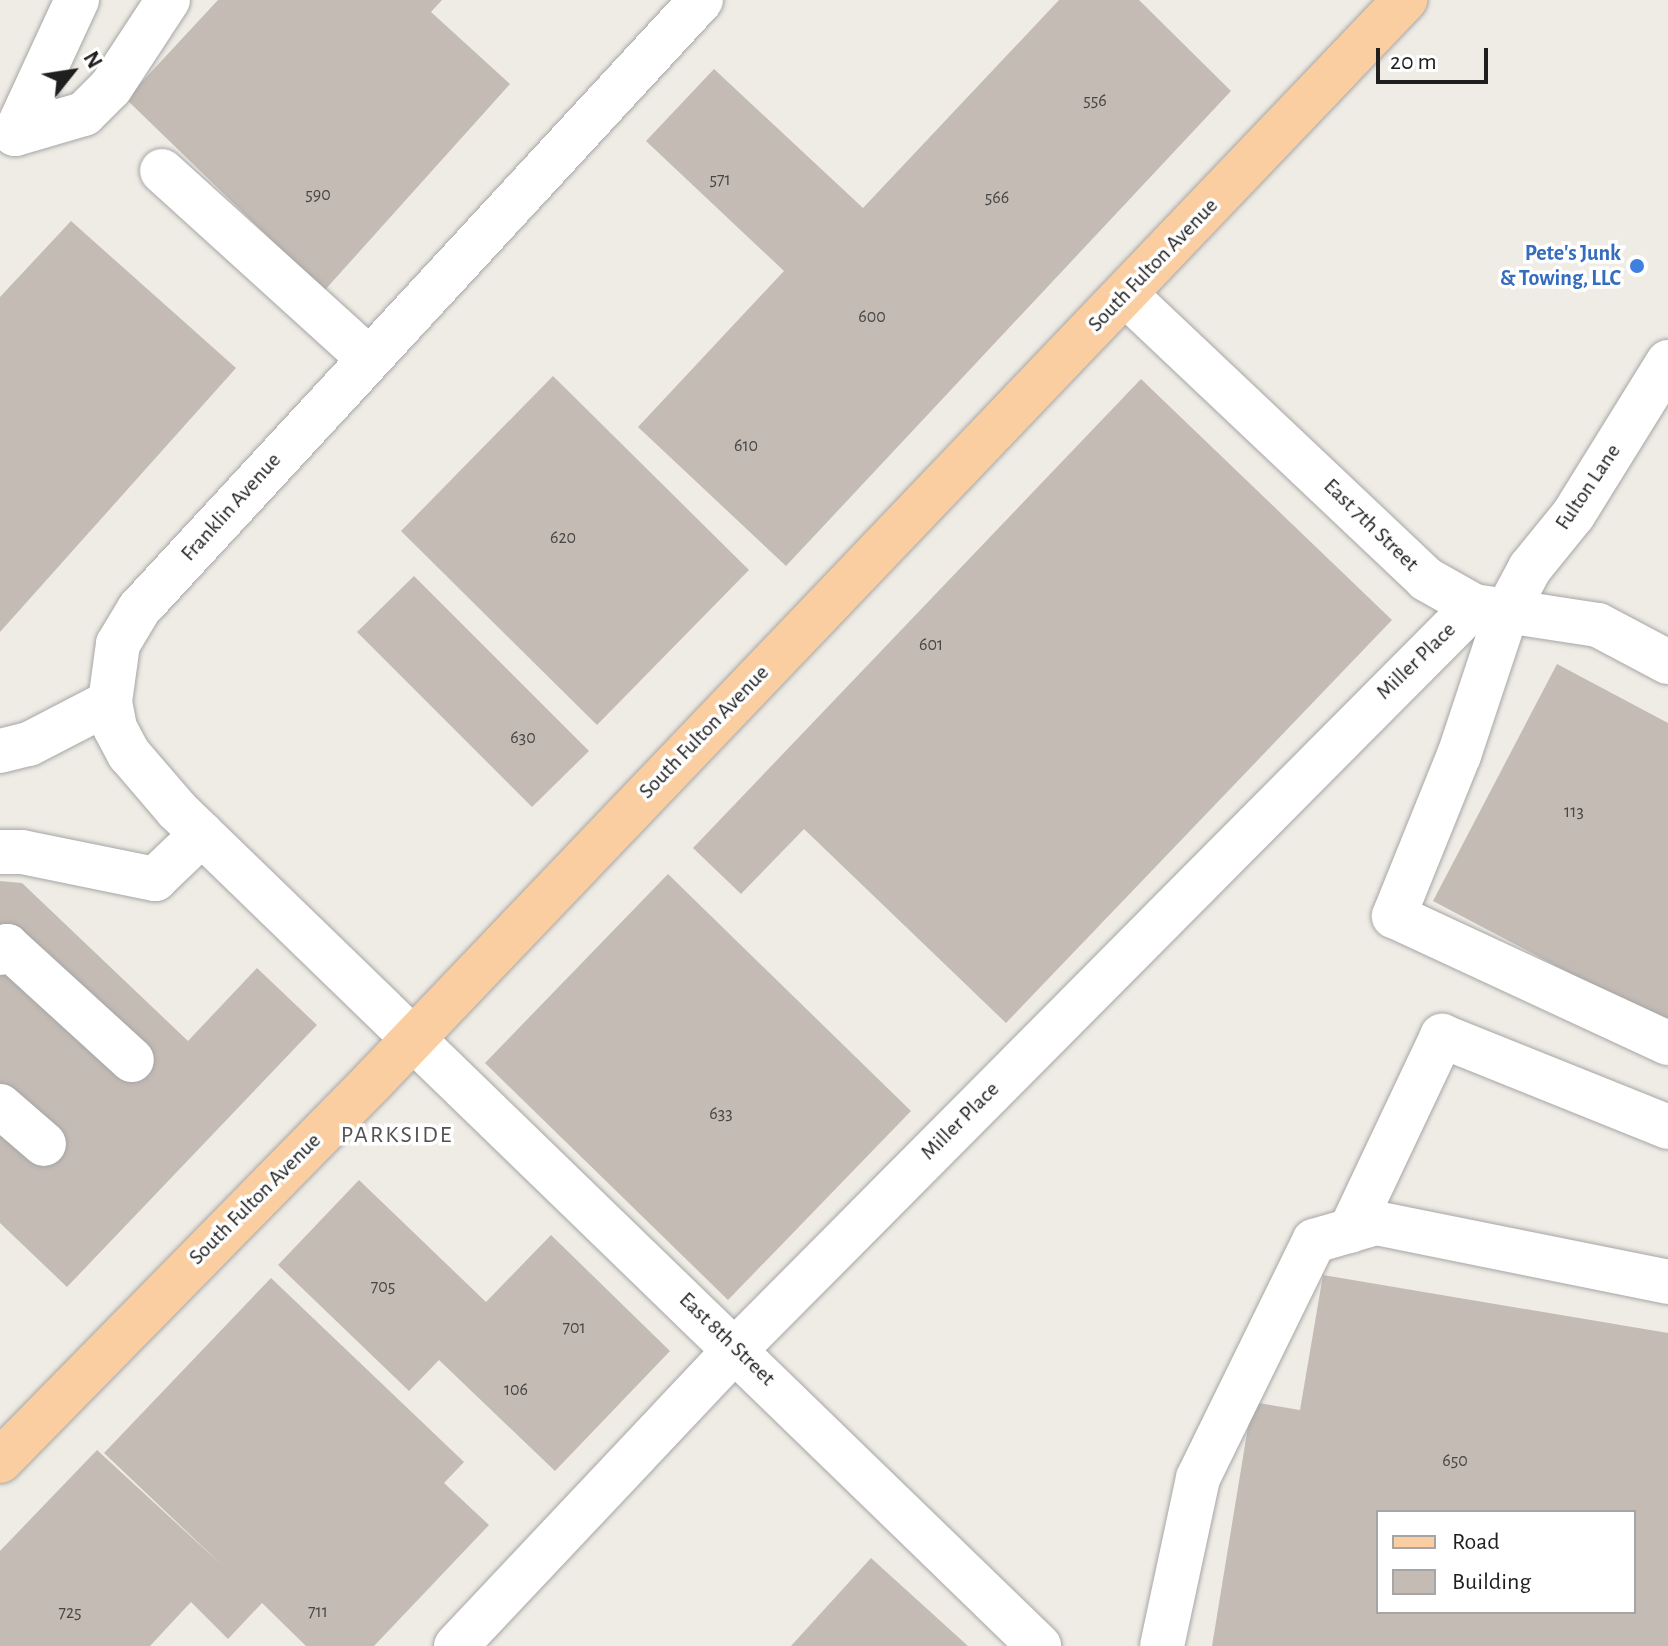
<!DOCTYPE html>
<html>
<head>
<meta charset="utf-8">
<style>
	body { margin:0 }
	#map { position:relative; width:1668px; height:1646px; overflow:hidden; background:#efece5; font-family:"Alegreya Sans",sans-serif }
	div>[style] { position:absolute }
	.building>* { inset:0; background:#c4bbb5 }
	.roads { filter:drop-shadow(0 0 2px #a6a6a6) drop-shadow(0 0 2px #a6a6a6) }
	.minor>* { height:44px; margin:-22px; padding:0 22px; transform-origin:22px; border-radius:22px; background:#fff }
	.major>* { height:44px; margin:-22px; padding:0 22px; transform-origin:22px; border-radius:22px; background:#facea0 }
	.dots>* { width:22px; height:22px; translate:-50% -50%; box-sizing:border-box; border:4px solid #fff; border-radius:50% }
	span { translate:-50% -50%; white-space:nowrap; text-align:center; line-height:1.15; -webkit-text-stroke:7px #fff; paint-order:stroke }
	.number-label { font-size:18px; color:#484644 }
	.number-label span { -webkit-text-stroke-width:0 }
	.shop-label { font-size:22px; color:#366cbe; font-weight:700 }
	.right { translate:-100% -50%; text-align:right }
	.street-label { font-size:22px; color:#1f1f1f }
	.neighbourhood-label { font-size:24px; color:#525252; letter-spacing:2px }
	.legend { position:absolute; left:1376px; top:1510px; width:260px; height:104px; box-sizing:border-box; background:#fff; border:2px solid #a5a5a5; margin:0; padding:10px 14px; list-style:none; font-size:24px; color:#1f1f1f }
	.legend li { display:flex; align-items:center; gap:16px; height:40px }
	.legend b { width:40px; border:2px solid #a5a5a5 }
	.north { position:absolute; left:32px; top:32px; width:80px; height:80px; -webkit-text-stroke:6px #fff; paint-order:stroke; rotate:60deg; font-size:22px; font-weight:700; line-height:32px; text-align:center; color:#1f1f1f }
	.north::after { content:''; display:block; margin:auto; width:28px; height:36px; background:#1f1f1f; clip-path:polygon(50% 0,100% 100%,50% 72%,0 100%) }
	.scale { position:absolute; left:1376px; top:48px; width:112px; height:36px; box-sizing:border-box; border:4px solid #1f1f1f; border-top:0; padding-left:10px; font-size:24px; line-height:28px; white-space:nowrap; color:#1f1f1f; -webkit-text-stroke:6px #fff; paint-order:stroke }
</style>
</head>
<body>
<div id="map">
	<div class="building">
		<div style="clip-path:polygon(218px 0,442px 0,431px 12px,510px 84px,324px 291px,126px 99px)"></div>
		<div style="clip-path:polygon(1059px 0,1139px 0,1231px 91px,786px 566px,638px 427px,784px 271px,646px 141px,714px 69px,863px 208px)"></div>
		<div style="clip-path:polygon(71px 221px,236px 368px,0 632px,0 297px)"></div>
		<div style="clip-path:polygon(553px 376px,749px 570px,597px 725px,401px 531px)"></div>
		<div style="clip-path:polygon(1141px 379px,1392px 620px,1006px 1023px,804px 829px,741px 894px,693px 848px)"></div>
		<div style="clip-path:polygon(414px 576px,589px 751px,532px 807px,357px 632px)"></div>
		<div style="clip-path:polygon(1557px 664px,1668px 723px,1668px 1025px,1433px 901px)"></div>
		<div style="clip-path:polygon(668px 874px,911px 1111px,728px 1300px,485px 1063px)"></div>
		<div style="clip-path:polygon(0 881px,22px 883px,188px 1041px,257px 968px,317px 1025px,67px 1287px,0 1223px)"></div>
		<div style="clip-path:polygon(359px 1180px,486px 1302px,551px 1235px,670px 1351px,555px 1471px,439px 1360px,409px 1391px,278px 1265px)"></div>
		<div style="clip-path:polygon(evenodd,1323px 1275px,1668px 1333px,1668px 1646px,1212px 1646px,1252px 1402px,1300px 1410px,1323px 1275px,1378px 1512px,1634px 1512px,1634px 1612px,1378px 1612px,1378px 1512px)"></div>
		<div style="clip-path:polygon(271px 1278px,464px 1462px,444px 1483px,489px 1525px,374px 1646px,306px 1646px,262px 1603px,228px 1639px,191px 1602px,150px 1646px,0 1646px,0 1551px,97px 1450px,224px 1567px,104px 1453px)"></div>
		<div style="clip-path:polygon(871px 1558px,968px 1646px,791px 1646px)"></div>
	</div>
	<div class="roads">
		<div class="minor">
			<div style="left:701px;top:0;width:829px;rotate:132.7deg"></div>
			<div style="left:139px;top:609px;width:41px;rotate:121deg"></div>
			<div style="left:118px;top:644px;width:59px;rotate:97.9deg"></div>
			<div style="left:110px;top:702px;width:26px;rotate:79deg"></div>
			<div style="left:115px;top:728px;width:30px;rotate:62deg"></div>
			<div style="left:129px;top:754px;width:74px;rotate:49.4deg"></div>
			<div style="left:177px;top:810px;width:1201px;rotate:44.12deg"></div>
			<div style="left:15px;top:134px;width:72px;rotate:-16.2deg"></div>
			<div style="left:84px;top:114px;width:38px;rotate:-45deg"></div>
			<div style="left:111px;top:87px;width:104px;rotate:-56.8deg"></div>
			<div style="left:15px;top:134px;width:148px;rotate:-65.2deg"></div>
			<div style="left:162px;top:171px;width:277px;rotate:42.2deg"></div>
			<div style="left:1126px;top:295px;width:413px;rotate:43.4deg"></div>
			<div style="left:1426px;top:579px;width:55px;rotate:29.4deg"></div>
			<div style="left:1474px;top:606px;width:125px;rotate:8.7deg"></div>
			<div style="left:1598px;top:625px;width:79px;rotate:27.9deg"></div>
			<div style="left:1668px;top:362px;width:180px;rotate:121.8deg"></div>
			<div style="left:1573px;top:515px;width:68px;rotate:129.1deg"></div>
			<div style="left:1530px;top:568px;width:49px;rotate:118.1deg"></div>
			<div style="left:1507px;top:611px;width:152px;rotate:108.4deg"></div>
			<div style="left:1459px;top:755px;width:174px;rotate:112deg"></div>
			<div style="left:1394px;top:916px;width:302px;rotate:24.9deg"></div>
			<div style="left:0;top:751px;width:30px;rotate:-14deg"></div>
			<div style="left:29px;top:744px;width:91px;rotate:-27.4deg"></div>
			<div style="left:0;top:852px;width:22px"></div>
			<div style="left:22px;top:852px;width:136px;rotate:11.5deg"></div>
			<div style="left:155px;top:879px;width:65px;rotate:-43.8deg"></div>
			<div style="left:0;top:953px;width:10px;rotate:-45deg"></div>
			<div style="left:7px;top:946px;width:169px;rotate:42.4deg"></div>
			<div style="left:0;top:1106px;width:58px;rotate:40.8deg"></div>
			<div style="left:1350px;top:1231px;width:216px;rotate:-64.7deg"></div>
			<div style="left:1442px;top:1036px;width:244px;rotate:21.9deg"></div>
			<div style="left:456px;top:1646px;width:410px;rotate:-46.7deg"></div>
			<div style="left:737px;top:1348px;width:1046px;rotate:-45.19deg"></div>
			<div style="left:1162px;top:1646px;width:172px;rotate:-77.9deg"></div>
			<div style="left:1198px;top:1478px;width:264px;rotate:-63.9deg"></div>
			<div style="left:1314px;top:1241px;width:65px;rotate:-16.2deg"></div>
			<div style="left:1376px;top:1223px;width:298px;rotate:11.4deg"></div>
		</div>
		<div class="major">
			<div style="left:0;top:1461px;width:532px;rotate:-45.53deg"></div>
			<div style="left:373px;top:1081px;width:1495px;rotate:-46.33deg"></div>
		</div>
	</div>
	<div class="dots">
		<div style="left:1637px;top:266px;background:#3f7fe0"></div>
	</div>
	<div class="number-label">
		<span style="left:1095px;top:101px">556</span>
		<span style="left:720px;top:180px">571</span>
		<span style="left:318px;top:195px">590</span>
		<span style="left:997px;top:198px">566</span>
		<span style="left:872px;top:317px">600</span>
		<span style="left:746px;top:446px">610</span>
		<span style="left:563px;top:538px">620</span>
		<span style="left:931px;top:645px">601</span>
		<span style="left:523px;top:738px">630</span>
		<span style="left:1574px;top:812px">113</span>
		<span style="left:721px;top:1114px">633</span>
		<span style="left:383px;top:1287px">705</span>
		<span style="left:574px;top:1328px">701</span>
		<span style="left:516px;top:1390px">106</span>
		<span style="left:1455px;top:1461px">650</span>
		<span style="left:318px;top:1612px">711</span>
		<span style="left:70px;top:1613px">725</span>
	</div>
	<div class="shop-label">
		<span class="right" style="left:1621px;top:266px">Pete's Junk<br>&amp; Towing, LLC</span>
	</div>
	<div class="street-label">
		<span style="left:1153px;top:265px;rotate:-46deg">South Fulton Avenue</span>
		<span style="left:1588px;top:487px;rotate:-56deg">Fulton Lane</span>
		<span style="left:231px;top:507px;rotate:-48deg">Franklin Avenue</span>
		<span style="left:1371px;top:525px;rotate:44deg">East 7th Street</span>
		<span style="left:1416px;top:661px;rotate:-44deg">Miller Place</span>
		<span style="left:704px;top:732px;rotate:-46deg">South Fulton Avenue</span>
		<span style="left:960px;top:1121px;rotate:-45deg">Miller Place</span>
		<span style="left:255px;top:1199px;rotate:-45deg">South Fulton Avenue</span>
		<span style="left:727px;top:1339px;rotate:44deg">East 8th Street</span>
	</div>
	<div class="neighbourhood-label">
		<span style="left:397px;top:1136px">PARKSIDE</span>
	</div>
	<ul class="legend">
	<li><b style="height:10px;background:#facea0"></b>Road</li>
	<li><b style="height:22px;background:#c4bbb5"></b>Building</li>
	</ul>
	<div class="north">N</div>
	<div class="scale">20 m</div>
</div>
</body>
</html>
